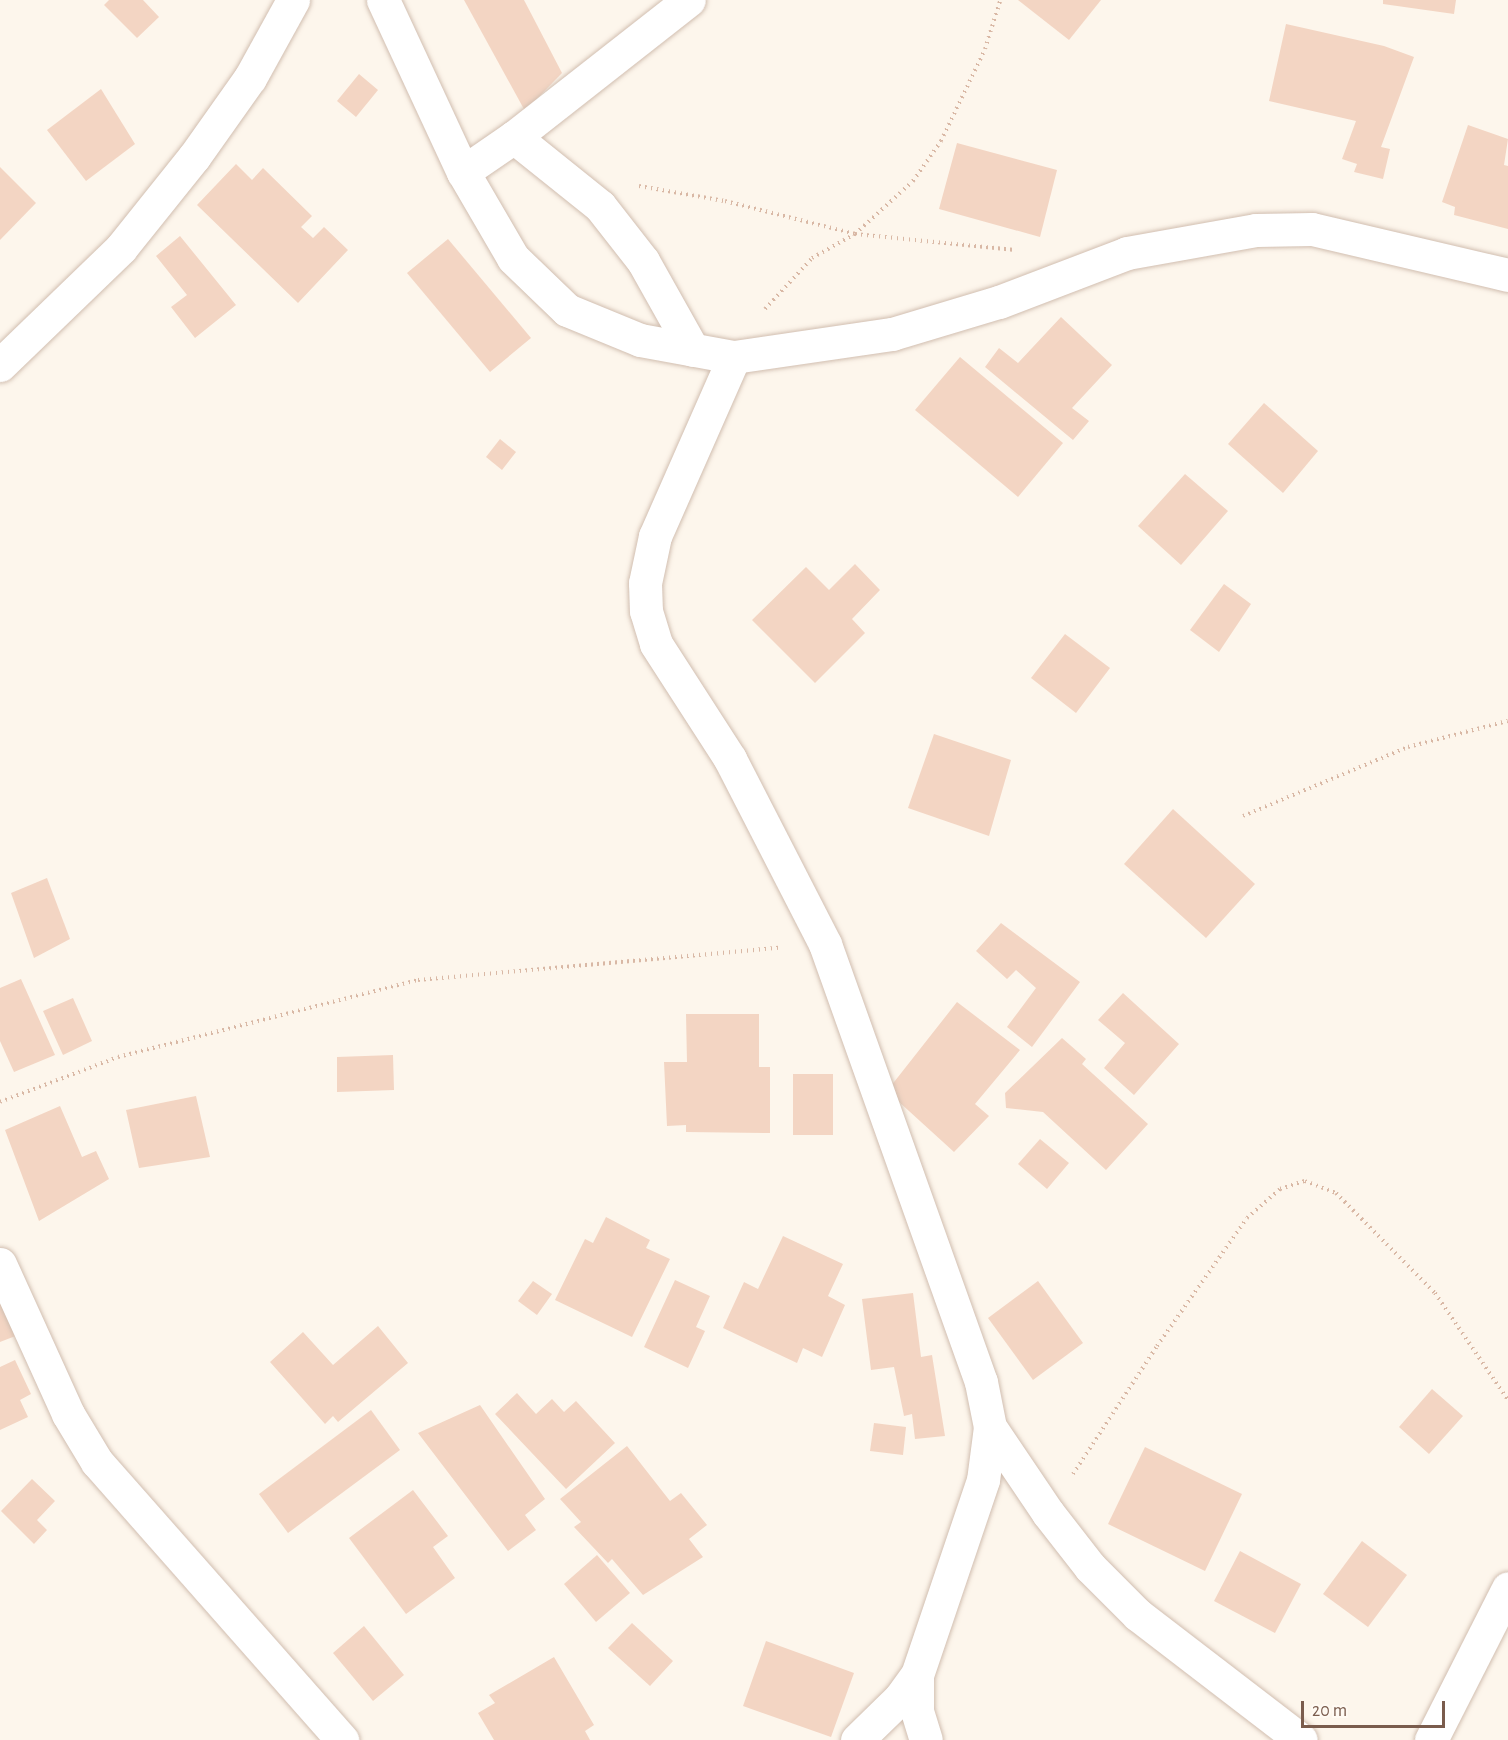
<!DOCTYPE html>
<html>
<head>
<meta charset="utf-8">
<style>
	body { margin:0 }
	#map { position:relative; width:1508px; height:1740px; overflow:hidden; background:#fdf6ec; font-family:"Alegreya Sans",sans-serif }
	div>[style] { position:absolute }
	.building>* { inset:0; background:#f3d5c3 }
	.path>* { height:4px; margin-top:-2px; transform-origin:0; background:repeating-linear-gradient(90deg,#d9b8a5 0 1.5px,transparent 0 6px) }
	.roads { filter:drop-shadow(0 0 2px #d1beb0) drop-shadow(0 0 2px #d1beb0) }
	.minor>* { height:33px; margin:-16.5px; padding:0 16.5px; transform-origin:16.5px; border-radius:16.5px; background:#fff }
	span { translate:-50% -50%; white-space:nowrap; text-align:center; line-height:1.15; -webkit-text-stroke:4.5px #fffaf3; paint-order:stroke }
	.scale { position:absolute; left:1301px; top:1701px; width:144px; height:27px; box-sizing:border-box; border:3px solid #7a5c4d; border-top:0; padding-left:8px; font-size:18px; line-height:21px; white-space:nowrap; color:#7a5c4d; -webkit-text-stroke:4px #fffaf3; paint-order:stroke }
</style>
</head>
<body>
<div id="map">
	<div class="building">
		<div style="clip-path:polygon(109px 0,143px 0,159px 17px,137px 38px,104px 5px)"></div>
		<div style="clip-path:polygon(464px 0,524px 0,562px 73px,525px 111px)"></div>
		<div style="clip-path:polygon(1018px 0,1101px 0,1069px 40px)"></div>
		<div style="clip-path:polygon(1383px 0,1456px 0,1454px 14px,1383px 4px)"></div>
		<div style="clip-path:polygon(1286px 24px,1384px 46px,1414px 57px,1381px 147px,1390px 149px,1383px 179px,1354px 172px,1357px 164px,1342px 159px,1356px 121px,1269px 101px)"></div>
		<div style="clip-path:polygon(359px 74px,378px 90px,356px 117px,337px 101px)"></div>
		<div style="clip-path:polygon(101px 89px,135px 144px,86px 181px,47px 130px)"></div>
		<div style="clip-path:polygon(1468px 125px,1508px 139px,1504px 165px,1508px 166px,1508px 229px,1454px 215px,1455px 207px,1442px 202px)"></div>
		<div style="clip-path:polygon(957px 143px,1057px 170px,1040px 237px,939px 209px)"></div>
		<div style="clip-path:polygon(236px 164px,252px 180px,263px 168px,312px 216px,301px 227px,313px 238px,324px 227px,348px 250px,298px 303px,197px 205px)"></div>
		<div style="clip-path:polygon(0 167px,36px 203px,0 240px)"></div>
		<div style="clip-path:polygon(180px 236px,236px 305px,195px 338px,171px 307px,187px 295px,156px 256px)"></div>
		<div style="clip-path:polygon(448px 239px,531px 338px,490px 372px,407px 273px)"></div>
		<div style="clip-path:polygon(1061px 317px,1112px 365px,1072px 408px,1089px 421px,1073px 440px,985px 367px,999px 348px,1018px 363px)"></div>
		<div style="clip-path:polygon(960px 357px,1063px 443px,1018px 497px,915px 410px)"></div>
		<div style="clip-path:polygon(1264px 403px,1318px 451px,1283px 493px,1228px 444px)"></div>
		<div style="clip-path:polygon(500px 439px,516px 452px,502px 470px,486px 457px)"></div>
		<div style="clip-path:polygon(1185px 474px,1228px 511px,1181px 565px,1138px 526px)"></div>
		<div style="clip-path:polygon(855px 564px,880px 590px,852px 619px,865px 633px,815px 683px,752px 620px,806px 567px,829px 590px)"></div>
		<div style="clip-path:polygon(1224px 584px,1251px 604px,1219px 652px,1190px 630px)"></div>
		<div style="clip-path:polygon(1065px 634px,1110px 668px,1076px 713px,1031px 678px)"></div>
		<div style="clip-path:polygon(934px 734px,1011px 760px,989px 836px,908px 808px)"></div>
		<div style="clip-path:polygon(1173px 809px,1255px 884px,1206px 938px,1124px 864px)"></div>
		<div style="clip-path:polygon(47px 878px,70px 939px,34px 958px,11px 893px)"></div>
		<div style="clip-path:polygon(1001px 923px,1080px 982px,1032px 1047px,1007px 1027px,1036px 988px,1016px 970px,1007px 979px,976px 951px)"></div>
		<div style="clip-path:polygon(21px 979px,55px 1055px,14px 1072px,0 1041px,0 988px)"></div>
		<div style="clip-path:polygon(1123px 993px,1179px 1044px,1134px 1095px,1104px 1068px,1125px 1043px,1098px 1020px)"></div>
		<div style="clip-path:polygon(73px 998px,92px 1041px,63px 1055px,43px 1011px)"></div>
		<div style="clip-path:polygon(957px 1002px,1020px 1050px,975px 1104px,989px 1116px,954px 1152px,887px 1091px)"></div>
		<div style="clip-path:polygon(686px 1014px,759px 1014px,759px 1067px,770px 1067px,770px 1133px,686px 1132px,686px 1125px,667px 1126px,664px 1062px,687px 1062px)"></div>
		<div style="clip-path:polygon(1062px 1038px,1086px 1059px,1082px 1064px,1148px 1124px,1106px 1170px,1043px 1112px,1006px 1108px,1005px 1093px)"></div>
		<div style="clip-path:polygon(393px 1055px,394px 1090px,337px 1092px,337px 1057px)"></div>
		<div style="clip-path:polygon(793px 1074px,833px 1074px,833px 1135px,793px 1135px)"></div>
		<div style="clip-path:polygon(196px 1096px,210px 1157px,139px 1168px,126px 1110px)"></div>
		<div style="clip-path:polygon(60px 1106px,82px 1157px,96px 1151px,109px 1179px,39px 1221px,5px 1130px)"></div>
		<div style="clip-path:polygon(1040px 1139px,1069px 1163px,1047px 1189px,1018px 1164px)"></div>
		<div style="clip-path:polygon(606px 1217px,650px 1240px,646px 1248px,670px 1259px,632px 1337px,555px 1300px,585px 1239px,593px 1243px)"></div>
		<div style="clip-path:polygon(783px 1236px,843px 1264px,828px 1296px,845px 1305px,822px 1357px,803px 1348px,797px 1363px,723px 1328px,744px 1282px,758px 1289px)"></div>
		<div style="clip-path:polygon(675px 1280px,710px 1296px,696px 1327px,705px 1331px,688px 1368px,644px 1347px)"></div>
		<div style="clip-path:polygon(533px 1281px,552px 1294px,537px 1315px,518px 1301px)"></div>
		<div style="clip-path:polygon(1038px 1281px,1083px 1343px,1033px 1380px,988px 1318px)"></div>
		<div style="clip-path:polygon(0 1293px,18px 1335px,0 1342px)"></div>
		<div style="clip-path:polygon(913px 1293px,921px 1357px,932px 1355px,945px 1436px,915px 1439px,912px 1414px,904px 1416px,894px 1367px,871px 1370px,862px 1299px)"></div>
		<div style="clip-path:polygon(378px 1326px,408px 1363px,338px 1422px,333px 1416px,325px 1424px,270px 1362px,303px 1332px,333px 1365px)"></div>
		<div style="clip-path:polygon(15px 1360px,31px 1394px,20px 1400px,28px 1417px,0 1430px,0 1367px)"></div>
		<div style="clip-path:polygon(1432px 1389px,1463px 1416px,1429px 1454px,1399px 1427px)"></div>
		<div style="clip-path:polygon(517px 1393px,536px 1414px,552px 1399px,564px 1412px,576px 1401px,615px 1443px,566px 1489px,495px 1414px)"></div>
		<div style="clip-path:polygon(480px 1405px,545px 1499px,525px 1515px,536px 1530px,508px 1551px,418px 1433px)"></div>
		<div style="clip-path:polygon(371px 1410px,400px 1450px,288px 1533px,259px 1494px)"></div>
		<div style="clip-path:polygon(874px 1423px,906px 1427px,903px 1455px,870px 1451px)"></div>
		<div style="clip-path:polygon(627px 1446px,670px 1501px,681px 1493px,707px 1525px,689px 1539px,703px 1557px,643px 1595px,612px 1559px,608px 1563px,574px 1527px,581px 1522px,560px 1499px)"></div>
		<div style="clip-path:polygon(1145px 1447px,1242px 1494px,1205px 1571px,1108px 1524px)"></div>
		<div style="clip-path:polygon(32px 1479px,55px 1501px,37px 1520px,47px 1530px,34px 1544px,1px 1511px)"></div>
		<div style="clip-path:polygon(413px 1490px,448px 1536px,433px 1547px,455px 1578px,406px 1614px,349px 1538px)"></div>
		<div style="clip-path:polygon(1362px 1541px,1407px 1575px,1368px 1627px,1323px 1594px)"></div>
		<div style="clip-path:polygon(1240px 1551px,1301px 1584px,1275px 1633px,1214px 1601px)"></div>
		<div style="clip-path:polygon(597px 1555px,630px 1593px,596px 1622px,564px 1584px)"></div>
		<div style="clip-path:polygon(632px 1623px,673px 1661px,650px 1686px,608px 1648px)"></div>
		<div style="clip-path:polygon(364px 1626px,404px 1675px,373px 1701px,333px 1653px)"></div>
		<div style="clip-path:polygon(766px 1641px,854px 1673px,831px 1737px,743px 1706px)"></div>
		<div style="clip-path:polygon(554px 1657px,594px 1725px,585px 1731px,590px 1740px,494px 1740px,478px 1713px,495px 1703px,489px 1695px)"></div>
	</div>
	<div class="path">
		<div style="left:639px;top:186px;width:87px;rotate:9.9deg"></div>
		<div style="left:725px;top:201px;width:134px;rotate:14.2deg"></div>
		<div style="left:855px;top:234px;width:161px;rotate:5.7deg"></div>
		<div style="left:765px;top:309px;width:69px;rotate:-47.3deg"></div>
		<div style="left:812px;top:258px;width:49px;rotate:-29.2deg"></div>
		<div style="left:855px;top:234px;width:79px;rotate:-42.4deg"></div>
		<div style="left:913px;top:181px;width:49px;rotate:-55deg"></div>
		<div style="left:941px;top:141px;width:102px;rotate:-64.4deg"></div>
		<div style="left:985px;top:49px;width:50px;rotate:-72.6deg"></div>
		<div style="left:1243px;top:816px;width:179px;rotate:-22.7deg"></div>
		<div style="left:1408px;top:747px;width:103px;rotate:-14.6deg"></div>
		<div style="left:0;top:1102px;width:126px;rotate:-20.9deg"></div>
		<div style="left:118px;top:1057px;width:310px;rotate:-14.4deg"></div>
		<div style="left:418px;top:980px;width:362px;rotate:-5.1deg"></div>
		<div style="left:1073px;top:1474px;width:153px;rotate:-56.7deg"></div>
		<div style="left:1157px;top:1346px;width:156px;rotate:-54.9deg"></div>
		<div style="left:1247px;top:1218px;width:44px;rotate:-41.3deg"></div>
		<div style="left:1280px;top:1189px;width:26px;rotate:-18deg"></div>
		<div style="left:1305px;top:1181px;width:33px;rotate:21deg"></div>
		<div style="left:1336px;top:1193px;width:141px;rotate:45.3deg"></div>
		<div style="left:1435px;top:1293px;width:130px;rotate:55.7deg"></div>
	</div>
	<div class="roads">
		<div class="minor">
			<div style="left:383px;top:0;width:190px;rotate:65.1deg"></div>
			<div style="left:463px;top:172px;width:99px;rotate:59.8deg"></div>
			<div style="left:513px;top:258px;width:75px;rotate:43.9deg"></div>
			<div style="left:567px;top:310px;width:79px;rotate:22.3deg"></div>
			<div style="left:640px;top:340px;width:96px;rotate:10.3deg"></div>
			<div style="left:734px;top:357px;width:160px;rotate:-8.3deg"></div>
			<div style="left:892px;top:334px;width:112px;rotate:-16.7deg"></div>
			<div style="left:999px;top:302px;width:137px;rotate:-20.9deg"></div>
			<div style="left:1127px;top:253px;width:131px;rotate:-10.1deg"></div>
			<div style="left:1256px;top:230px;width:56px;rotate:-1deg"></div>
			<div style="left:1312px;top:229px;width:201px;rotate:13.2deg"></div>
			<div style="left:514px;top:137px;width:110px;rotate:38.7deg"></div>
			<div style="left:600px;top:206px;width:70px;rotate:52deg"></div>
			<div style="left:643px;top:261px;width:102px;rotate:60.7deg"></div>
			<div style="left:463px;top:172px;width:62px;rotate:-34.5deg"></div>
			<div style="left:514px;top:137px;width:222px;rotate:-38.1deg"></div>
			<div style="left:734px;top:357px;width:196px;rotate:113.8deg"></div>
			<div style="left:655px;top:536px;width:48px;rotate:102deg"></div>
			<div style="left:645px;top:583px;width:28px;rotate:88deg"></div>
			<div style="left:646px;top:611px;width:34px;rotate:73deg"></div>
			<div style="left:656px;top:644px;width:137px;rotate:57.2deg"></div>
			<div style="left:730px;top:759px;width:208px;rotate:62.8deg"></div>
			<div style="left:825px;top:944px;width:465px;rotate:70.4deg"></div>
			<div style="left:981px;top:1382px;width:46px;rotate:78.7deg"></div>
			<div style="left:990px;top:1427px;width:53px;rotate:97.5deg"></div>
			<div style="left:983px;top:1480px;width:206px;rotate:108.7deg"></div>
			<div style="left:917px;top:1675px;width:36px;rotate:90deg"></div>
			<div style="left:917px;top:1711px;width:30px;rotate:73deg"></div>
			<div style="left:0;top:365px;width:168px;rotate:-44deg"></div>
			<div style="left:121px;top:248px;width:117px;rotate:-51.3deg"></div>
			<div style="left:194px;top:157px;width:97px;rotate:-54.7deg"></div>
			<div style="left:250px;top:78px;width:89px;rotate:-61.1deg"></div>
			<div style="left:0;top:1264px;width:165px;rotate:65.6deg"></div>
			<div style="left:68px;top:1414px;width:56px;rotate:58.9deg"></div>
			<div style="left:97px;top:1462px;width:371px;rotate:48.6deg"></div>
			<div style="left:990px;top:1427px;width:104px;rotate:56deg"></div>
			<div style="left:1048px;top:1513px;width:68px;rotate:52.1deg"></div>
			<div style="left:1090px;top:1567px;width:68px;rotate:45deg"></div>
			<div style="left:1138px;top:1615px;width:205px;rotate:37.5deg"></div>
			<div style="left:857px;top:1740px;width:60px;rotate:-44.3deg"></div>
			<div style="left:900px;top:1698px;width:29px;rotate:-54deg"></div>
			<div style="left:1431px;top:1740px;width:170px;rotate:-63.1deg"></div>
		</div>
	</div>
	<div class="scale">20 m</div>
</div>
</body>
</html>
